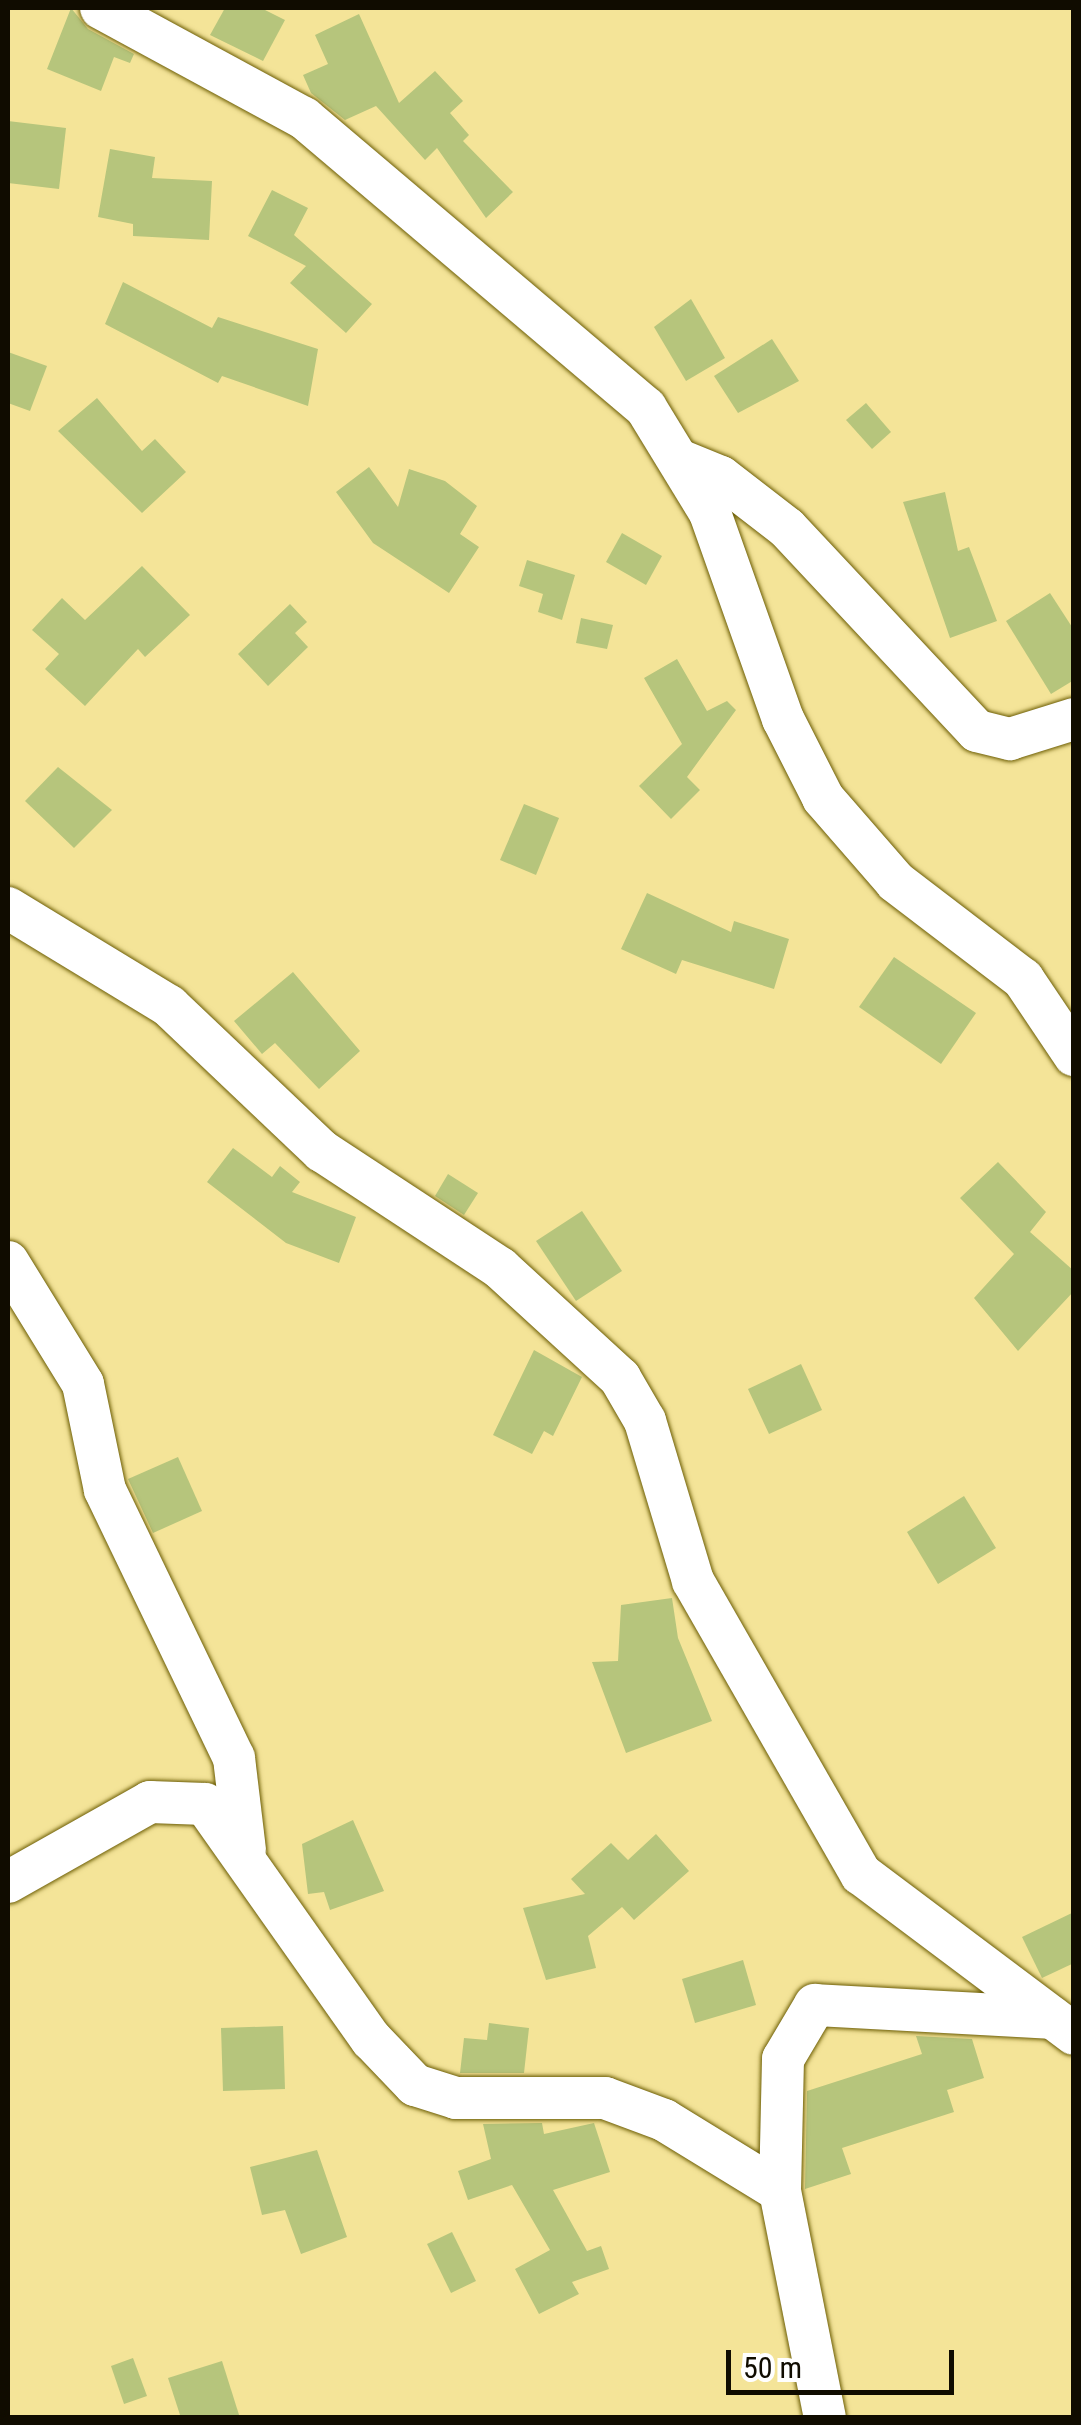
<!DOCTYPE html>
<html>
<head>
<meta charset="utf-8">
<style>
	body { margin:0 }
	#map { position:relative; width:1081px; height:2425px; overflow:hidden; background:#f4e498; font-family:"Roboto Condensed",sans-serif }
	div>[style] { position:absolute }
	.building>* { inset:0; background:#b6c57c }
	.roads { filter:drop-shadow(0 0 2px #6c5d04) drop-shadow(0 0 2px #6c5d04) }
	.minor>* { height:42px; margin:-21px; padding:0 21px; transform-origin:21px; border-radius:21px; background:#fff }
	span { translate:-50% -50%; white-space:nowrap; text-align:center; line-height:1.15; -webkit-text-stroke:9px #fff; paint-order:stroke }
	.frame { position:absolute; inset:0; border:10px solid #100c00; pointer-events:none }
	.scale { position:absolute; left:726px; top:2350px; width:228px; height:45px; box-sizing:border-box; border:5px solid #100c00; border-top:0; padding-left:12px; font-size:30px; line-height:35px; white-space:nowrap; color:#100c00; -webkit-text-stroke:8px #fff; paint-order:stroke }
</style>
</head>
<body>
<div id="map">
	<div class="building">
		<div style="clip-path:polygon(71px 8px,88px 29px,134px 54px,130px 63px,114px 57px,101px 91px,47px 69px)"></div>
		<div style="clip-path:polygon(225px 8px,261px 8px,285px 20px,263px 61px,210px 35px)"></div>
		<div style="clip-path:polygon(359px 14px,399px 103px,435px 71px,463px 101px,450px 113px,469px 135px,463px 141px,513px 192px,486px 218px,437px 148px,425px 160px,376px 106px,345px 120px,311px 93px,303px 75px,328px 64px,315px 35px)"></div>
		<div style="clip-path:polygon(8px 121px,66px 128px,59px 189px,8px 183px)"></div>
		<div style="clip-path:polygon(110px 149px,155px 157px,152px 178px,212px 181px,209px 240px,133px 236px,133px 224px,98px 217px)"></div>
		<div style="clip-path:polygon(272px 190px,308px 208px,294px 235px,372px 304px,346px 333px,290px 283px,306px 266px,248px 236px)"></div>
		<div style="clip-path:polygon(123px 282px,212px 328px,218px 317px,318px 349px,308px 406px,222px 376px,218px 383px,105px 324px)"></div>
		<div style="clip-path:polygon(691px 299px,725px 358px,686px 381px,654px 327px)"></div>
		<div style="clip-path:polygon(772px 339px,799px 381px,738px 413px,714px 376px)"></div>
		<div style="clip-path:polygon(8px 352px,47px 366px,30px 411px,8px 403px)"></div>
		<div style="clip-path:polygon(97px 398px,142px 451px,155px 439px,186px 472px,142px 513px,58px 431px)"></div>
		<div style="clip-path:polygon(866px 403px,891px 432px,872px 449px,846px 420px)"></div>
		<div style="clip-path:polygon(369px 467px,398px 507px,409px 469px,445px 481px,477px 506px,460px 534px,479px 547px,449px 593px,373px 543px,336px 492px)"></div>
		<div style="clip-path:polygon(945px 492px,958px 551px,969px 547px,997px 621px,950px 638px,903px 502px)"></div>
		<div style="clip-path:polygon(622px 533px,662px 556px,646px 585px,606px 562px)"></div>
		<div style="clip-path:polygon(527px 560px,575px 575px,562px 620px,538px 612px,543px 594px,519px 586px)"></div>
		<div style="clip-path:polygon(142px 566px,190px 615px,145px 657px,138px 649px,85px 706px,45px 669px,59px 654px,32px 630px,62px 598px,85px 620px)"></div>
		<div style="clip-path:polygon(1050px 593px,1074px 630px,1074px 680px,1051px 694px,1006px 621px)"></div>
		<div style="clip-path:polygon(290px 604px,307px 622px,295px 633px,308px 647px,268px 686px,238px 654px)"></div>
		<div style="clip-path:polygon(581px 618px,613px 625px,607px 649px,576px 643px)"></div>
		<div style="clip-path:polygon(677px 659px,707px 711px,727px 701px,736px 710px,687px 777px,700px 790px,671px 819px,639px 786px,682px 744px,644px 678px)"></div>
		<div style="clip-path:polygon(58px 767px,112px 810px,74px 848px,25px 801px)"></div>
		<div style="clip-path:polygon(524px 804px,559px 818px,536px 875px,500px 860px)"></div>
		<div style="clip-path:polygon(647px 893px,731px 932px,734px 921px,789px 939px,774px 989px,682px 960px,676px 974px,621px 949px)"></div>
		<div style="clip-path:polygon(894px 957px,976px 1013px,941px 1064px,859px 1007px)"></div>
		<div style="clip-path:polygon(293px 972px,360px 1051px,319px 1089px,275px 1043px,262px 1054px,234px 1021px)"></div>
		<div style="clip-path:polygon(233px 1148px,272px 1177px,280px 1166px,300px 1182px,292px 1192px,356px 1217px,339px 1263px,286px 1243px,207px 1182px)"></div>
		<div style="clip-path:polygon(998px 1162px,1046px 1212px,1030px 1232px,1074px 1271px,1074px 1291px,1018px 1351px,974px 1298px,1014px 1254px,960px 1198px)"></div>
		<div style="clip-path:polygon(448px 1174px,478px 1193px,464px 1215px,435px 1196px)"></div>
		<div style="clip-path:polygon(582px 1211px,622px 1271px,576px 1301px,536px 1241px)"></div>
		<div style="clip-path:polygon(534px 1350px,582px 1377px,553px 1436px,544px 1431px,532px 1454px,493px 1435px)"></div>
		<div style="clip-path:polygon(801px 1364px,822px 1410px,769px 1434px,748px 1389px)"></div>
		<div style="clip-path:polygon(178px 1457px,202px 1511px,153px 1533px,128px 1479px)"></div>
		<div style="clip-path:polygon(964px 1496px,996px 1548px,938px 1584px,907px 1532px)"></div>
		<div style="clip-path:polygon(672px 1598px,678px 1638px,712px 1721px,626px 1753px,592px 1662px,618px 1661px,621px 1605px)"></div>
		<div style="clip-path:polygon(353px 1820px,384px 1891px,330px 1910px,324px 1892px,308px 1894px,302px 1844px)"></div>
		<div style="clip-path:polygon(656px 1834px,689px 1871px,634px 1920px,622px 1907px,588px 1936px,596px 1968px,546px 1980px,523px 1908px,585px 1894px,571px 1879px,611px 1843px,628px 1860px)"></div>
		<div style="clip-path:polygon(1074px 1912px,1074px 1963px,1042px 1978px,1022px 1937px)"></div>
		<div style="clip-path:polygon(743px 1960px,756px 2005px,695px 2023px,682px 1979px)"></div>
		<div style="clip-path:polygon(489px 2023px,529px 2028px,524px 2073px,460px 2073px,464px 2038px,487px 2040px)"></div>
		<div style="clip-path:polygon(283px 2026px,285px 2089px,223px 2091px,221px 2028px)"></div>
		<div style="clip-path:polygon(916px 2036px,972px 2039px,984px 2078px,947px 2090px,954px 2112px,842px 2148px,851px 2174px,805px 2189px,807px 2091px,922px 2054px)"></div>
		<div style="clip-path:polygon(542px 2123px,544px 2134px,594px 2123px,610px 2172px,553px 2190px,587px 2251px,601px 2246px,609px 2269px,572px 2282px,579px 2294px,539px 2314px,515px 2269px,550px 2250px,512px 2185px,468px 2200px,458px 2171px,491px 2159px,483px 2124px)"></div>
		<div style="clip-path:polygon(317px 2150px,347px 2237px,301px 2254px,285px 2210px,262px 2215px,250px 2167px)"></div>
		<div style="clip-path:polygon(452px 2232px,476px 2281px,451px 2293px,427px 2244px)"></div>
		<div style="clip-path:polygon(133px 2358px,147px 2396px,124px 2404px,111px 2366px)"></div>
		<div style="clip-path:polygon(222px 2361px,240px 2418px,181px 2418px,168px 2378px)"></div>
	</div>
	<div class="roads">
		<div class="minor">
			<div style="left:101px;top:8px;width:231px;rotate:28.5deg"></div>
			<div style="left:304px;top:118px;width:448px;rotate:40.3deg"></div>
			<div style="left:646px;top:408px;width:123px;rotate:58.6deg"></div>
			<div style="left:710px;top:513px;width:219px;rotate:70.5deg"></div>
			<div style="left:783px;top:719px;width:89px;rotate:63.1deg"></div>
			<div style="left:823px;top:798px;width:111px;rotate:49deg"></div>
			<div style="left:896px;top:882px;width:160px;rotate:37.4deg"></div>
			<div style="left:1023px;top:979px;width:92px;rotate:56.1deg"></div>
			<div style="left:679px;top:460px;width:45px;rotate:22deg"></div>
			<div style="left:721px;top:477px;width:83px;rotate:37.7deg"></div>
			<div style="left:787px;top:528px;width:278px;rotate:46.9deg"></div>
			<div style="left:977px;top:731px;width:34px;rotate:14deg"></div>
			<div style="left:1010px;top:739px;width:67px;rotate:-17.4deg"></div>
			<div style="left:8px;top:908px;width:188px;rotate:31.3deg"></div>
			<div style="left:169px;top:1006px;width:211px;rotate:43.5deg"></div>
			<div style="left:322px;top:1151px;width:213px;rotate:33.3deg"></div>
			<div style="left:500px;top:1268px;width:163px;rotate:42.5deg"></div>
			<div style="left:620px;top:1378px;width:50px;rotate:59.8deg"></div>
			<div style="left:645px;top:1421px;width:167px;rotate:73.3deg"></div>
			<div style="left:693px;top:1581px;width:338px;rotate:60.2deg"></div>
			<div style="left:861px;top:1874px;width:266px;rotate:36.9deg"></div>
			<div style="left:8px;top:1262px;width:143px;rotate:58.4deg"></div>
			<div style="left:83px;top:1384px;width:108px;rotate:78.3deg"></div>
			<div style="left:105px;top:1490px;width:297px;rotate:64.3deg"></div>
			<div style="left:234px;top:1758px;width:93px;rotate:83.2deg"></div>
			<div style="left:8px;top:1882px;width:163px;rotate:-29.4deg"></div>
			<div style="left:150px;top:1802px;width:55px;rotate:2.1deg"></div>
			<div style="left:205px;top:1804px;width:288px;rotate:54.8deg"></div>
			<div style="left:371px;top:2039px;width:64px;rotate:46.3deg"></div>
			<div style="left:415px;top:2085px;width:43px;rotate:17.6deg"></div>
			<div style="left:456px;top:2098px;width:149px"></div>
			<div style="left:605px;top:2098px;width:63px;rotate:20.4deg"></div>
			<div style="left:664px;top:2120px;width:136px;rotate:31.5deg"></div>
			<div style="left:780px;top:2191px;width:132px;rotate:-88.7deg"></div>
			<div style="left:783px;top:2059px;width:63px;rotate:-59.3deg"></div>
			<div style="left:815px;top:2005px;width:237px;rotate:3.1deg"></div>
			<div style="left:780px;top:2191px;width:231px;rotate:78.8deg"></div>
		</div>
	</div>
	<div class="frame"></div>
	<div class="scale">50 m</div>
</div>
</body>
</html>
